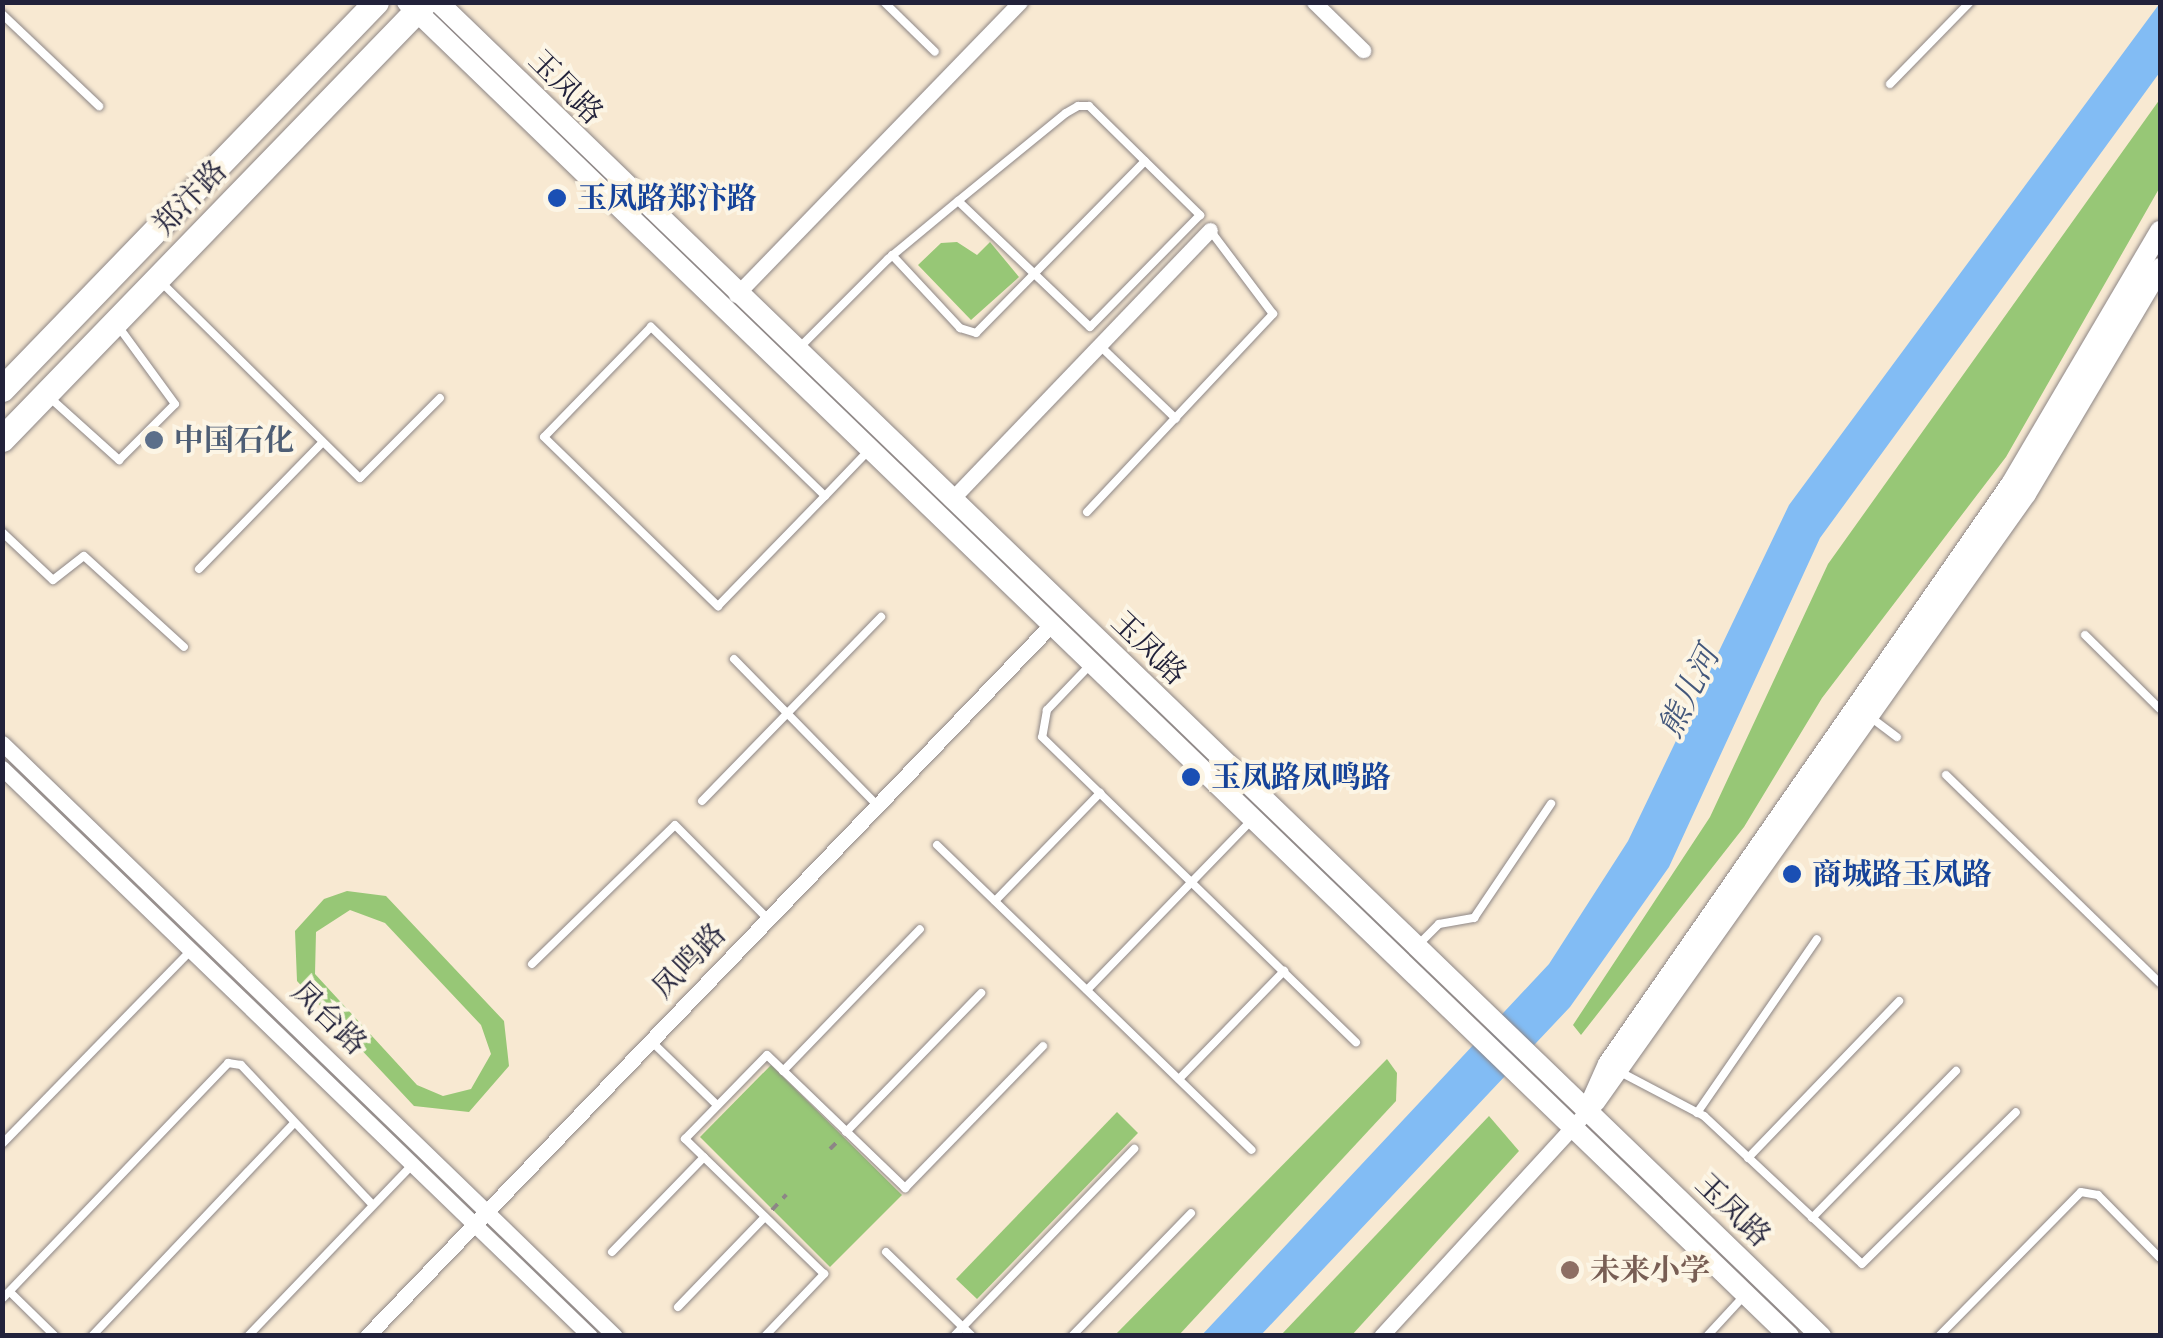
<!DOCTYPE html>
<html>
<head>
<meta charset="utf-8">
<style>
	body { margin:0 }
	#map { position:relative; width:2163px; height:1338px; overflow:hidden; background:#f8e9d2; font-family:"Libre Caslon Text","Noto Serif SC",serif }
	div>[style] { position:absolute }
	.green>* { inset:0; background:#97c776 }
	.water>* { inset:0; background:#82bcf4 }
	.path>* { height:4px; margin-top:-2px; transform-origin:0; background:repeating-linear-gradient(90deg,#8d8686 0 8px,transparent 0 16px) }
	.roads { filter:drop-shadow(0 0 2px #8d8686) drop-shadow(0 0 2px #8d8686) }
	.service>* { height:8px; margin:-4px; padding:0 4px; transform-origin:4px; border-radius:4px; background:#fff }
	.minor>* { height:15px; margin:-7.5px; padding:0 7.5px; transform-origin:7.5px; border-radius:7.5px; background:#fff }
	.tertiary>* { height:20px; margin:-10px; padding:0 10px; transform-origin:10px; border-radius:10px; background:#fff }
	.primary>* { height:25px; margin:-12.5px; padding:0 12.5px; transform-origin:12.5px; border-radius:12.5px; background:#fff }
	.dots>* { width:28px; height:28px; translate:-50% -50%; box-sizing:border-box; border:5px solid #fcf5e5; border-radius:50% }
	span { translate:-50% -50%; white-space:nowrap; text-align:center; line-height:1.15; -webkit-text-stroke:8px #fcf5e5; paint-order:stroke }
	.street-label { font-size:30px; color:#22223b }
	.transit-label { font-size:30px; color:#164399; font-weight:700 }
	.left { translate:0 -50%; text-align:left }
	.service-label { font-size:30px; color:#4e5e75; font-weight:700 }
	.education-label { font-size:30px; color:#785e54; font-weight:700 }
	.water-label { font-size:32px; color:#44587c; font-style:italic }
	.frame { position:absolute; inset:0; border:5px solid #22223b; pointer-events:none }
</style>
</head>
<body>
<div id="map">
	<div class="green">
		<div style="clip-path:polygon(2160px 99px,2160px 187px,2006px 457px,1822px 698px,1744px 827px,1581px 1035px,1573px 1025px,1710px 817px,1828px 564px)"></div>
		<div style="clip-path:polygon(957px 242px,977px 255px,990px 242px,1019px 277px,971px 320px,918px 265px,941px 243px)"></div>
		<div style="clip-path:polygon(evenodd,347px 891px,386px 896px,504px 1021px,509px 1066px,469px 1112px,414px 1106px,297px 981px,295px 931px,324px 899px,347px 891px,350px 910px,385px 923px,481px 1025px,491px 1054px,471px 1089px,443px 1096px,417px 1085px,315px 974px,316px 932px,350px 910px)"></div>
		<div style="clip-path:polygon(1387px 1059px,1397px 1073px,1396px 1101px,1179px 1335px,1115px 1335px)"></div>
		<div style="clip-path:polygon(771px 1065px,902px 1195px,830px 1267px,700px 1137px)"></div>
		<div style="clip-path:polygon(1117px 1112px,1138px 1133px,977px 1299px,956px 1279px)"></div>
		<div style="clip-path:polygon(1489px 1116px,1519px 1151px,1352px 1335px,1281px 1335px)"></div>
	</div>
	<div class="water">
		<div style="clip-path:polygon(2160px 3px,2160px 72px,1820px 538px,1669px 867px,1570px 1007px,1261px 1335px,1201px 1336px,1549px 964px,1628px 841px,1789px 505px)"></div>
	</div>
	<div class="path">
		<div style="left:830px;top:1149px;width:14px;rotate:-45deg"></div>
		<div style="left:772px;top:1210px;width:21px;rotate:-47deg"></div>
	</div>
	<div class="roads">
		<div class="service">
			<div style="left:884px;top:2px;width:71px;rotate:44.4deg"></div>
			<div style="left:2px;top:14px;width:134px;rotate:43.5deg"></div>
			<div style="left:1890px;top:84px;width:115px;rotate:-45.7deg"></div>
			<div style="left:892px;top:255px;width:100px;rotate:47deg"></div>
			<div style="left:960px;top:328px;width:17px;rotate:17deg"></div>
			<div style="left:976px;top:333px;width:241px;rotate:-45.5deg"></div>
			<div style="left:159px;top:280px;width:282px;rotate:44.6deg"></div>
			<div style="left:360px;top:478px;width:113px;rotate:-45deg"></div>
			<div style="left:1100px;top:346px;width:105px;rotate:43.8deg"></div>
			<div style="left:799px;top:348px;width:126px;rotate:-45deg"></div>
			<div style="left:888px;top:259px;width:91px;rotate:-39.6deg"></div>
			<div style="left:958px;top:201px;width:139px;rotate:-39.2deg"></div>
			<div style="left:1066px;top:113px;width:14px;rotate:-30deg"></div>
			<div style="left:1078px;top:106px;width:11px"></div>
			<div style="left:1089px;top:106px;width:156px;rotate:44.5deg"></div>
			<div style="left:1200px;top:215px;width:157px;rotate:134.5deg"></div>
			<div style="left:1090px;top:327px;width:182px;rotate:-136.3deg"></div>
			<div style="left:48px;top:396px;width:96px;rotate:42deg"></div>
			<div style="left:119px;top:460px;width:79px;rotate:-45deg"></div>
			<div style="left:175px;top:404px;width:97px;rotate:-126.2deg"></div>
			<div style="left:825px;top:496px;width:243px;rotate:-135.8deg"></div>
			<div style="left:651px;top:327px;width:153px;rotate:134.2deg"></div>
			<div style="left:544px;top:437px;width:243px;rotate:44.2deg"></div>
			<div style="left:718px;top:606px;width:153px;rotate:-45.8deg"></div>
			<div style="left:825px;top:496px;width:62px;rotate:-46.3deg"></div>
			<div style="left:1087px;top:512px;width:272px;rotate:-46.8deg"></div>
			<div style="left:1273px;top:314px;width:105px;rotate:-126.9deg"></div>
			<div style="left:2px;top:532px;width:70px;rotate:43.3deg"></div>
			<div style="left:53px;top:580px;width:39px;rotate:-38deg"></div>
			<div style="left:84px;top:556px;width:135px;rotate:42.3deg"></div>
			<div style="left:199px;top:569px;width:177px;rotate:-45.7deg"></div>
			<div style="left:2085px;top:635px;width:105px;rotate:44.6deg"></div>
			<div style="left:734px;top:659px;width:204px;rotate:45.6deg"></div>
			<div style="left:1091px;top:664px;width:64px;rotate:133.7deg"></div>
			<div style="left:1047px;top:710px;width:27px;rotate:100deg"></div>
			<div style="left:1042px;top:737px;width:438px;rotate:44.2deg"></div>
			<div style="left:1869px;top:716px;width:35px;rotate:37deg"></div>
			<div style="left:1946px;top:775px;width:298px;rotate:44.2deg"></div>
			<div style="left:702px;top:801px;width:257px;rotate:-45.8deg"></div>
			<div style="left:937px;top:845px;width:438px;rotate:44.1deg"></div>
			<div style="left:995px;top:901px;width:151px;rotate:-45.8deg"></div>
			<div style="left:1420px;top:943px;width:27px;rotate:-45deg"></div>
			<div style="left:1439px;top:924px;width:36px;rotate:-10deg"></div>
			<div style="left:1474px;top:918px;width:138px;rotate:-56deg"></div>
			<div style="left:532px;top:964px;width:199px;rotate:-44.2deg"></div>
			<div style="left:675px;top:825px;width:132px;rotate:45.3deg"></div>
			<div style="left:1087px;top:990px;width:235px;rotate:-45.9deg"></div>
			<div style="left:651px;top:1041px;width:92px;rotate:44.1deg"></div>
			<div style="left:783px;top:1071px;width:197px;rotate:-46deg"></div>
			<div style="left:1624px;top:1074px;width:90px;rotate:27.7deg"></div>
			<div style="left:1704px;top:1116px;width:216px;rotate:43.1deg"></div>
			<div style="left:1862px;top:1264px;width:216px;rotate:-44.6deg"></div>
			<div style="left:1179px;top:1079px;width:151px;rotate:-45.8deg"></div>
			<div style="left:1697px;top:1113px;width:211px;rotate:-55.4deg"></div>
			<div style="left:846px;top:1132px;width:194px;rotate:-45.8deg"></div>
			<div style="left:2px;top:1144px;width:272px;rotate:-45.7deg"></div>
			<div style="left:1748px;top:1158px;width:218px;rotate:-46.1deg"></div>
			<div style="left:1812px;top:1218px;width:206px;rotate:-45.6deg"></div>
			<div style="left:612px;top:1252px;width:132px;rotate:-45.9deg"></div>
			<div style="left:886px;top:1252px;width:120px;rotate:44.3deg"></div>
			<div style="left:10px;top:1292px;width:63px;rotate:44.4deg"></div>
			<div style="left:2px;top:1299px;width:327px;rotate:-46.2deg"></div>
			<div style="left:228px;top:1063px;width:13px;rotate:9deg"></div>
			<div style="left:241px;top:1065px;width:192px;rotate:46.7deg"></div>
			<div style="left:678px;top:1307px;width:125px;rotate:-46deg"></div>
			<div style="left:92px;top:1336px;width:294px;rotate:-46.5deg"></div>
			<div style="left:248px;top:1336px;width:238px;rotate:-46.2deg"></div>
			<div style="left:765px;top:1336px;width:86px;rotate:-46.4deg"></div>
			<div style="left:824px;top:1274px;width:194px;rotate:-135.8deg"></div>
			<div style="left:685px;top:1139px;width:117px;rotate:-45.7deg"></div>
			<div style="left:767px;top:1055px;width:192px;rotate:43.9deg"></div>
			<div style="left:905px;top:1188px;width:198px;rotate:-45.8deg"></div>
			<div style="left:954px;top:1336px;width:260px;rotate:-46.1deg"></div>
			<div style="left:1072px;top:1336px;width:171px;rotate:-45.9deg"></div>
			<div style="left:1707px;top:1336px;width:53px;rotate:-47.3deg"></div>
			<div style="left:1939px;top:1336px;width:202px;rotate:-45.4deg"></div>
			<div style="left:2081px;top:1192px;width:17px;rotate:10deg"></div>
			<div style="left:2098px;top:1195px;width:88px;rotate:45.5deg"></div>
		</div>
		<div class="minor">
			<div style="left:1314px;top:2px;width:69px;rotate:44.4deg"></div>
			<div style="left:736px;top:295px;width:408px;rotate:-45.9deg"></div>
			<div style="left:951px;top:500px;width:374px;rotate:-46.2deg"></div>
			<div style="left:2px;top:743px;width:853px;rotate:44.05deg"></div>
			<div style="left:2px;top:768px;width:818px;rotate:44.01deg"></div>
			<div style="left:367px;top:1336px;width:987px;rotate:-46.11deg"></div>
			<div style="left:1381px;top:1336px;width:305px;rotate:-47.5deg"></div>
		</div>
		<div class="tertiary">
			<div style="left:407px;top:2px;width:1921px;rotate:43.99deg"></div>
			<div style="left:438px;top:2px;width:1922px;rotate:43.97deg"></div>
			<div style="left:1595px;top:1102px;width:745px;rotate:-54.67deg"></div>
			<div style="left:2026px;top:494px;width:263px;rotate:-59.3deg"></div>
			<div style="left:1587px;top:1111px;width:51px;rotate:-65.9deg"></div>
			<div style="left:1608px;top:1064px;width:706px;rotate:-55.21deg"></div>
			<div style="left:2011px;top:484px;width:294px;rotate:-59.5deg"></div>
		</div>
		<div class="primary">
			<div style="left:2px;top:389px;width:538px;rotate:-45.98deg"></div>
			<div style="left:2px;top:439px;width:608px;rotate:-45.93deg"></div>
		</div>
	</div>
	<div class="dots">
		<div style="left:557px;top:198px;background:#1a4fb4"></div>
		<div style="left:154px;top:440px;background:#5c6f8a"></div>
		<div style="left:1191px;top:777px;background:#1a4fb4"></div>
		<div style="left:1792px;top:874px;background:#1a4fb4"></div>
		<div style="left:1570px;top:1270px;background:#8d6e63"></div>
	</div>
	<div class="street-label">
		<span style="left:566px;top:87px;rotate:45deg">玉凤路</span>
		<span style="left:190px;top:198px;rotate:-46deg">郑汴路</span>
		<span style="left:1149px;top:648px;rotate:44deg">玉凤路</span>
		<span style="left:689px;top:961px;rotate:-46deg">凤鸣路</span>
		<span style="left:329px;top:1018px;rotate:44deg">凤台路</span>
		<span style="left:1733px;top:1210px;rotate:44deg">玉凤路</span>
	</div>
	<div class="transit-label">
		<span class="left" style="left:577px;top:198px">玉凤路郑汴路</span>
		<span class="left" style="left:1211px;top:777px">玉凤路凤鸣路</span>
		<span class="left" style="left:1812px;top:874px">商城路玉凤路</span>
	</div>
	<div class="service-label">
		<span class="left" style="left:174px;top:440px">中国石化</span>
	</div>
	<div class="education-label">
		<span class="left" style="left:1590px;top:1270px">未来小学</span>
	</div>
	<div class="water-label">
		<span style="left:1689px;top:692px;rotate:-64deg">熊儿河</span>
	</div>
	<div class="frame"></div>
</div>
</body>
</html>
